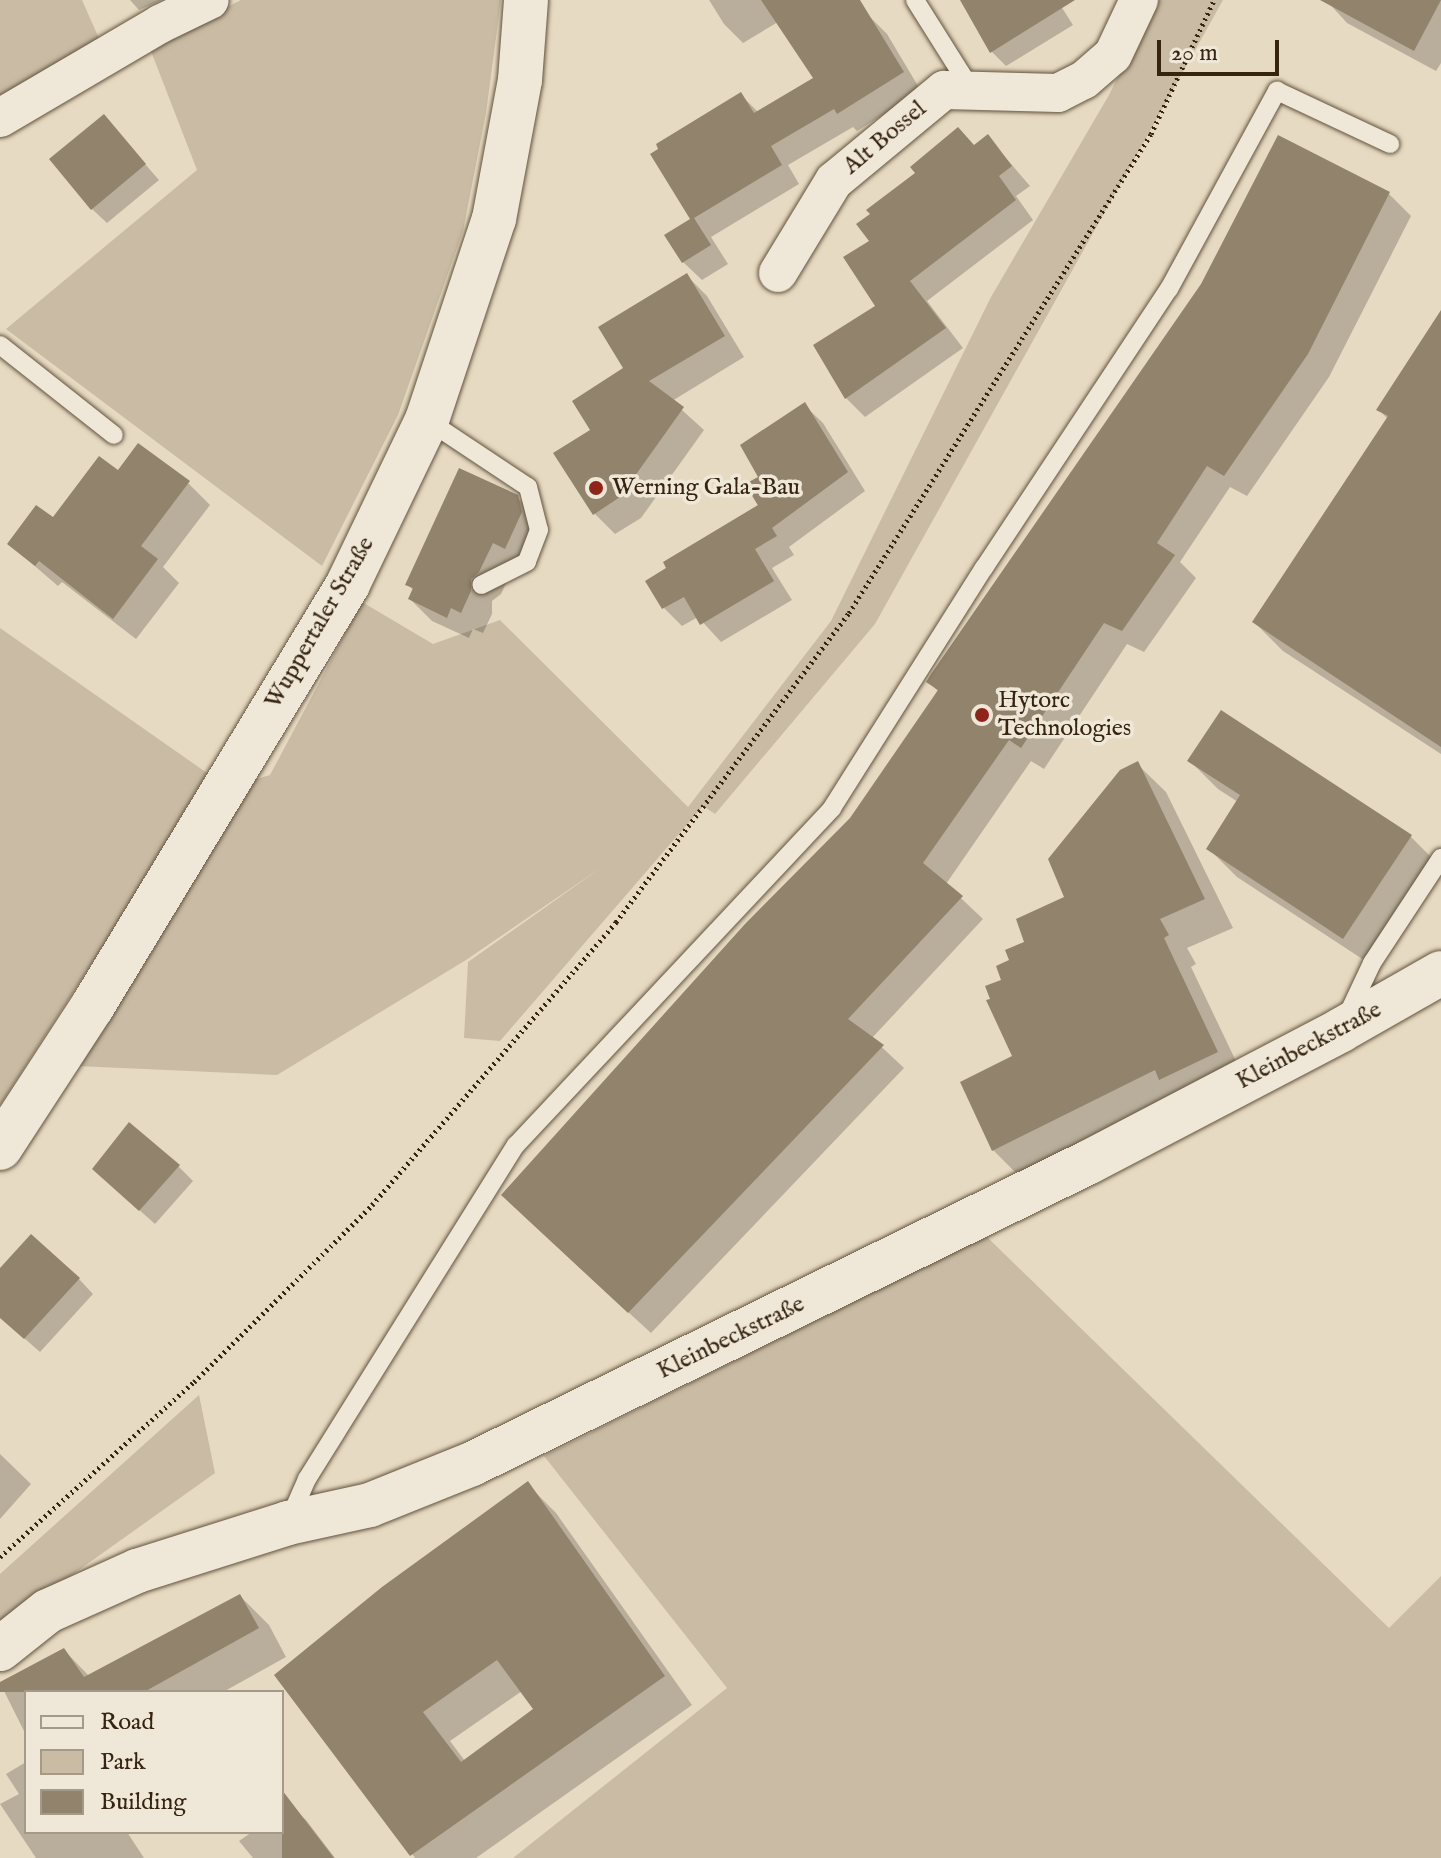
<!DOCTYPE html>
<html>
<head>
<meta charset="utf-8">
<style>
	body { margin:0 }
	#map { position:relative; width:1441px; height:1858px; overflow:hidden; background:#e7dac2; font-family:"IM FELL English",serif }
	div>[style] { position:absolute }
	.green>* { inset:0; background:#c9bba4 }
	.shadow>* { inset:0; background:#0003 }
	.building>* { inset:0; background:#92836d }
	.path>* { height:5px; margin-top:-2.5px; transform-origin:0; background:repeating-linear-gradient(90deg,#362410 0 2px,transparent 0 6px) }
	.roads { filter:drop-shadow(0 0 2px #62523c) drop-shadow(0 0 2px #62523c) }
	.lane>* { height:18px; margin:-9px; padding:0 9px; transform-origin:9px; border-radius:9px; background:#efe7d7 }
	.street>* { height:38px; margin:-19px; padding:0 19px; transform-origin:19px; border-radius:19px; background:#efe7d7 }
	.secondary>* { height:44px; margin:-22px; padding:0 22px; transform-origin:22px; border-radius:22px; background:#efe7d7 }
	.dots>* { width:22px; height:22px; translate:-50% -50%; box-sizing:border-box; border:4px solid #efe7d7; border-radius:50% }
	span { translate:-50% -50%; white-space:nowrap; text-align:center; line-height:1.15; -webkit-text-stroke:7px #efe7d7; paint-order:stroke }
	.street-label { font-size:24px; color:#362410 }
	.poi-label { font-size:24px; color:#362410 }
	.left { translate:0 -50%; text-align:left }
	.legend { position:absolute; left:24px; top:1690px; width:260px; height:144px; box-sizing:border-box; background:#efe7d7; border:2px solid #a59987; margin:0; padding:10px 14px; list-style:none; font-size:24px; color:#362410 }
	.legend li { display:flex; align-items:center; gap:16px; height:40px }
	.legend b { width:40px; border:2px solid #a59987 }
	.scale { position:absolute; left:1157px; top:40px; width:122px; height:36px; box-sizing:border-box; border:4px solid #362410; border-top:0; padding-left:10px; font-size:24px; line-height:28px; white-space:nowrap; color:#362410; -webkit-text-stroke:6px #efe7d7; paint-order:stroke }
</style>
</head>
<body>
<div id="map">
	<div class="green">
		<div style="clip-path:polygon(0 0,82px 0,101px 43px,0 107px)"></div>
		<div style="clip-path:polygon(241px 0,501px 0,486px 113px,463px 231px,398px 415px,322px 566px,6px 329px,197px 170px,149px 46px)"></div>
		<div style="clip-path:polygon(1156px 0,1223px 0,875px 624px,715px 814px,703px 806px,500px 1041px,464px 1038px,468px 962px,602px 867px,466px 960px,277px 1075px,77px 1066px,250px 781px,270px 775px,362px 602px,433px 644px,500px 620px,688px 807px,831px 621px,991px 297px,1109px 95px)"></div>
		<div style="clip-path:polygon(0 628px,207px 773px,132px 901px,0 1105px)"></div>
		<div style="clip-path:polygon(986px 1236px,1389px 1628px,1441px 1576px,1441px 1858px,513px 1858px,727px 1688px,544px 1456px)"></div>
		<div style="clip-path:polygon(199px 1395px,215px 1473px,34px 1602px,0 1637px,0 1574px)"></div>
	</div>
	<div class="shadow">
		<div style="clip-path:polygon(130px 0,162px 0,139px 10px)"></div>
		<div style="clip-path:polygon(709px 0,853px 0,887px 34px,921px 91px,857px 131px,853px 127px,788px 165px,799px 184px,711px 237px,728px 264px,702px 280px,683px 262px,693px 220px,741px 95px,759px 113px,816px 78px,778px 22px,743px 43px,724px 24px)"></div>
		<div style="clip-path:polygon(962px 0,1057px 0,1073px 25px,1006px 66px,991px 51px)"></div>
		<div style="clip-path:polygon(1326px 0,1441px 0,1441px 63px,1436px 71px,1347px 23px)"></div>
		<div style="clip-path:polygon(104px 117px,159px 180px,107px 223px,92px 209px)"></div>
		<div style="clip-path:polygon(988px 137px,1030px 186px,1016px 196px,1033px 220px,927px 301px,963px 348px,865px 417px,846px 398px,878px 306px,872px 242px)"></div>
		<div style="clip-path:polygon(1389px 194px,1411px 216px,1329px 377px,1247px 496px,1230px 487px,1180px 562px,1196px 578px,1144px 652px,1127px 644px,1044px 769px,1031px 761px,946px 884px,983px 919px,872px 1038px,904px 1068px,651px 1333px,525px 1217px,851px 819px,939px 692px,928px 682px)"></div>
		<div style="clip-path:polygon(686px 275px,707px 296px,744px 357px,672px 401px,704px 430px,641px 518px,615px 534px,594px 513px,593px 430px)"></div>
		<div style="clip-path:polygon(1441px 313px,1441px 754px,1283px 651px,1254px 622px,1388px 419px,1379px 410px)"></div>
		<div style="clip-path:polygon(804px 405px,823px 423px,865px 491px,789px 547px,794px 555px,772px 568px,792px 600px,721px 642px,698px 617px,682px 626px,664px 608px,764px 514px)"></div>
		<div style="clip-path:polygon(119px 473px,188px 483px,210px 505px,163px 567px,179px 583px,136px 639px,62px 582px,58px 586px,9px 544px,53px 520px)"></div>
		<div style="clip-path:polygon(517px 497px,539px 519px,527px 570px,515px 564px,501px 594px,492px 601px,492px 614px,483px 633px,473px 629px,469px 638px,432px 621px,410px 599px,414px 591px,407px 584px)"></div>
		<div style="clip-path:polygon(1190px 761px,1410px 836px,1439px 865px,1373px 966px,1237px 877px,1208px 848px,1238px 802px,1218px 789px)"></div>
		<div style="clip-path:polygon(1137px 764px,1166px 792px,1233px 928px,1187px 948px,1196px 964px,1191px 967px,1245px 1080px,1022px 1179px,993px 1150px,1015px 1057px,1004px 981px,1012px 961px,1067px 898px)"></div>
		<div style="clip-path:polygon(178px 1166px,193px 1181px,155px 1224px,109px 1183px)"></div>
		<div style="clip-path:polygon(0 1271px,79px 1279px,93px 1294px,40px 1352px,0 1317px)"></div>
		<div style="clip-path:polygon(0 1454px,31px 1484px,0 1519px)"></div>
		<div style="clip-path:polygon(evenodd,527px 1484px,556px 1513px,692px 1705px,476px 1858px,415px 1858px,277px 1675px,527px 1484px,522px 1691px,536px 1710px,465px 1761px,450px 1741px,522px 1691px)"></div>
		<div style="clip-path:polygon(240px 1596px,269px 1625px,286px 1657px,223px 1692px,26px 1692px,26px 1735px,1px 1685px,64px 1650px,89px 1676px)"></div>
		<div style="clip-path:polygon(26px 1762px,26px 1832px,127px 1832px,144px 1858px,36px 1858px,0 1804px,19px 1794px,6px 1774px)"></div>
		<div style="clip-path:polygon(291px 1806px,306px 1820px,335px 1858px,253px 1858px,239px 1841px,252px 1832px,282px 1832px,282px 1812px)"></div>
	</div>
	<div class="building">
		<div style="clip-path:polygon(761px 0,860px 0,904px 72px,837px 114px,834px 109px,771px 146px,782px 165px,694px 218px,711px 245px,682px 263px,664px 235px,690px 219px,650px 154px,658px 149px,656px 144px,741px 92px,754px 113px,813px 78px)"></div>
		<div style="clip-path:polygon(960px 0,1075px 0,990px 53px)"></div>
		<div style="clip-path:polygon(1320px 0,1441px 0,1414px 51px)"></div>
		<div style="clip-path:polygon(104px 114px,146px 164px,91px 210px,49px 159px)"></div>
		<div style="clip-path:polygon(958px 127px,974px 145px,988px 134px,1012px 166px,999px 176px,1016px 200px,910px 281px,946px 328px,845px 399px,813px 345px,875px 306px,843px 257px,869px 241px,856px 224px,870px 214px,866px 210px,915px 173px,910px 167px)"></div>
		<div style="clip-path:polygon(1278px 135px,1390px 192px,1308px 354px,1224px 476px,1207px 466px,1157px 543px,1175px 555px,1122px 631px,1104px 623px,1021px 748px,1009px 740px,923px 863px,963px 896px,848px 1019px,884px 1045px,628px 1313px,501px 1195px,745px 924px,850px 818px,938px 690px,926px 682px,931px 674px,1201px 284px)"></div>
		<div style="clip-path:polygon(687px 273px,725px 336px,649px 381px,684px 407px,620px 497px,593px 515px,553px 453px,590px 430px,572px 401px,623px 368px,598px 327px)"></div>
		<div style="clip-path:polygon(1441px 310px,1441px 747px,1252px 622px,1388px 416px,1376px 410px)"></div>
		<div style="clip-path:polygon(805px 402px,848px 472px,772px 528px,777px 536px,755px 549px,774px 581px,700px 625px,684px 597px,662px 609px,645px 581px,666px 568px,663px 562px,758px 505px,765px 517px,745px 484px,758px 477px,740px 445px)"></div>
		<div style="clip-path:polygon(138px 443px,190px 481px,141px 546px,158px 559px,113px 619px,39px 561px,35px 566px,7px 544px,36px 505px,53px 517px,99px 456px,118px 470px)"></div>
		<div style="clip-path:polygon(459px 468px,518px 495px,522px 512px,505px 549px,493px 543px,479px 572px,471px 579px,471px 591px,461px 613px,451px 608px,447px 618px,408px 599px,413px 588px,405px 585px)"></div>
		<div style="clip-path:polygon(1221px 710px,1412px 835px,1343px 939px,1206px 849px,1240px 795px,1187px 761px)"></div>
		<div style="clip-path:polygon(1138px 761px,1205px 899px,1160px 919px,1169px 935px,1164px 938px,1218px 1052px,1159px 1080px,1155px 1070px,992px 1151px,960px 1082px,1012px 1056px,986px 1000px,990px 999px,985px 986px,1001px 980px,996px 966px,1009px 960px,1005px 950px,1024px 942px,1016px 919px,1064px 897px,1048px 859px,1120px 770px)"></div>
		<div style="clip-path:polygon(129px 1122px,180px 1165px,139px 1211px,92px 1169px)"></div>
		<div style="clip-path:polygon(31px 1234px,80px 1278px,24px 1339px,0 1318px,0 1268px)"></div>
		<div style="clip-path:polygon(evenodd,528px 1481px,665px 1676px,410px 1856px,274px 1675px,382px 1587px,528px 1481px,497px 1660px,533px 1709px,461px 1762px,423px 1712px,497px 1660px)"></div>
		<div style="clip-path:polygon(240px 1594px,259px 1628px,144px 1692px,0 1692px,0 1682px,64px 1648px,84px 1677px)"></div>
		<div style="clip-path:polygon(282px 1790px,334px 1858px,282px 1858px)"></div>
	</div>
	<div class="path">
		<div style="left:0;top:1557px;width:261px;rotate:-42.1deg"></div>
		<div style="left:194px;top:1382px;width:251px;rotate:-44.8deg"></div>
		<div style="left:372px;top:1205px;width:374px;rotate:-49.2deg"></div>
		<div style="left:616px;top:922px;width:387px;rotate:-53deg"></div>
		<div style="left:849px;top:613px;width:566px;rotate:-57.77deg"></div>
		<div style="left:1151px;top:134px;width:148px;rotate:-64.8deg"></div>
	</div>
	<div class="roads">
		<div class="lane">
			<div style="left:915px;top:0;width:105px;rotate:57.8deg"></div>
			<div style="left:0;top:345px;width:145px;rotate:38.3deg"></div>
			<div style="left:427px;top:420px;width:121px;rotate:33.6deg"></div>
			<div style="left:528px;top:487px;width:44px;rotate:75.7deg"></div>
			<div style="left:539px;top:530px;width:34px;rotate:111deg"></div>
			<div style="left:527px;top:562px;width:51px;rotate:153.4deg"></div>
			<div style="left:1347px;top:1016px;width:59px;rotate:-64.7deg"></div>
			<div style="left:1372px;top:963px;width:126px;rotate:-56.7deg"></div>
			<div style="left:289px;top:1520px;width:45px;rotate:-66.3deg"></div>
			<div style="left:307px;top:1479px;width:394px;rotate:-58deg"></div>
			<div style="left:516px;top:1145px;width:462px;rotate:-46.8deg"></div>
			<div style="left:832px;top:808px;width:284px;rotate:-57.7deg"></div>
			<div style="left:984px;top:568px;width:335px;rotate:-56.5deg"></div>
			<div style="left:1169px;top:289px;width:226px;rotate:-61.4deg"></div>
			<div style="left:1277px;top:91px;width:125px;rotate:25.1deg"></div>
		</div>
		<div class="street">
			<div style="left:0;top:118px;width:186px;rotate:-30.4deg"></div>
			<div style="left:160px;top:24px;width:55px;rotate:-25.6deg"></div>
			<div style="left:778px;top:273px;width:108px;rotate:-58.7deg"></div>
			<div style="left:834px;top:181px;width:143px;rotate:-39.6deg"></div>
			<div style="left:944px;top:90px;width:114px;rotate:1.5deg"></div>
			<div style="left:1058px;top:93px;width:29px;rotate:-27deg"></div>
			<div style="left:1084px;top:80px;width:38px;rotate:-41deg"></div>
			<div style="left:1113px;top:55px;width:61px;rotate:-64.7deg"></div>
		</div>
		<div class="secondary">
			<div style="left:0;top:1148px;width:168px;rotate:-56.9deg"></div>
			<div style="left:92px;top:1007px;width:494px;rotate:-58.8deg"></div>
			<div style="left:348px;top:584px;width:182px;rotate:-64.3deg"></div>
			<div style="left:427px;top:420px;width:212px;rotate:-71.6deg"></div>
			<div style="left:494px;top:219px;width:141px;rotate:-79.4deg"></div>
			<div style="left:520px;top:80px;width:80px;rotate:-85.7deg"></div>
			<div style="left:0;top:1649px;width:61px;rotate:-38.4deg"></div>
			<div style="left:48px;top:1611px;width:98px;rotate:-24.2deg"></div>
			<div style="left:137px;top:1571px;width:158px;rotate:-17.6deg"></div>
			<div style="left:288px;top:1523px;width:84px;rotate:-12.4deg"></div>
			<div style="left:370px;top:1505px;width:110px;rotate:-21.9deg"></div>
			<div style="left:472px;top:1464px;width:687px;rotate:-26.08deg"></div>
			<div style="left:1089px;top:1162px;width:284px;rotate:-27.6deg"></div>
			<div style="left:1341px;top:1030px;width:115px;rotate:-29.7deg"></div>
		</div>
	</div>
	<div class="dots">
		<div style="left:596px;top:488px;background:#8f2418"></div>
		<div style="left:982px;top:715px;background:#8f2418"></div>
	</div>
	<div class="street-label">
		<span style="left:885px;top:138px;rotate:-40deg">Alt Bossel</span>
		<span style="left:320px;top:623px;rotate:-60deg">Wuppertaler Straße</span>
		<span style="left:1309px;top:1046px;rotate:-28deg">Kleinbeckstraße</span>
		<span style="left:731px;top:1338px;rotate:-26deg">Kleinbeckstraße</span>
	</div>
	<div class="poi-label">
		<span class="left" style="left:612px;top:488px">Werning Gala-Bau</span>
		<span class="left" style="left:998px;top:715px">Hytorc<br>Technologies</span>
	</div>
	<ul class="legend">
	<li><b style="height:10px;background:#efe7d7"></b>Road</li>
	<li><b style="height:22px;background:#c9bba4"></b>Park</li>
	<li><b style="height:22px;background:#92836d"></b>Building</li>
	</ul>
	<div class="scale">20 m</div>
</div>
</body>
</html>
